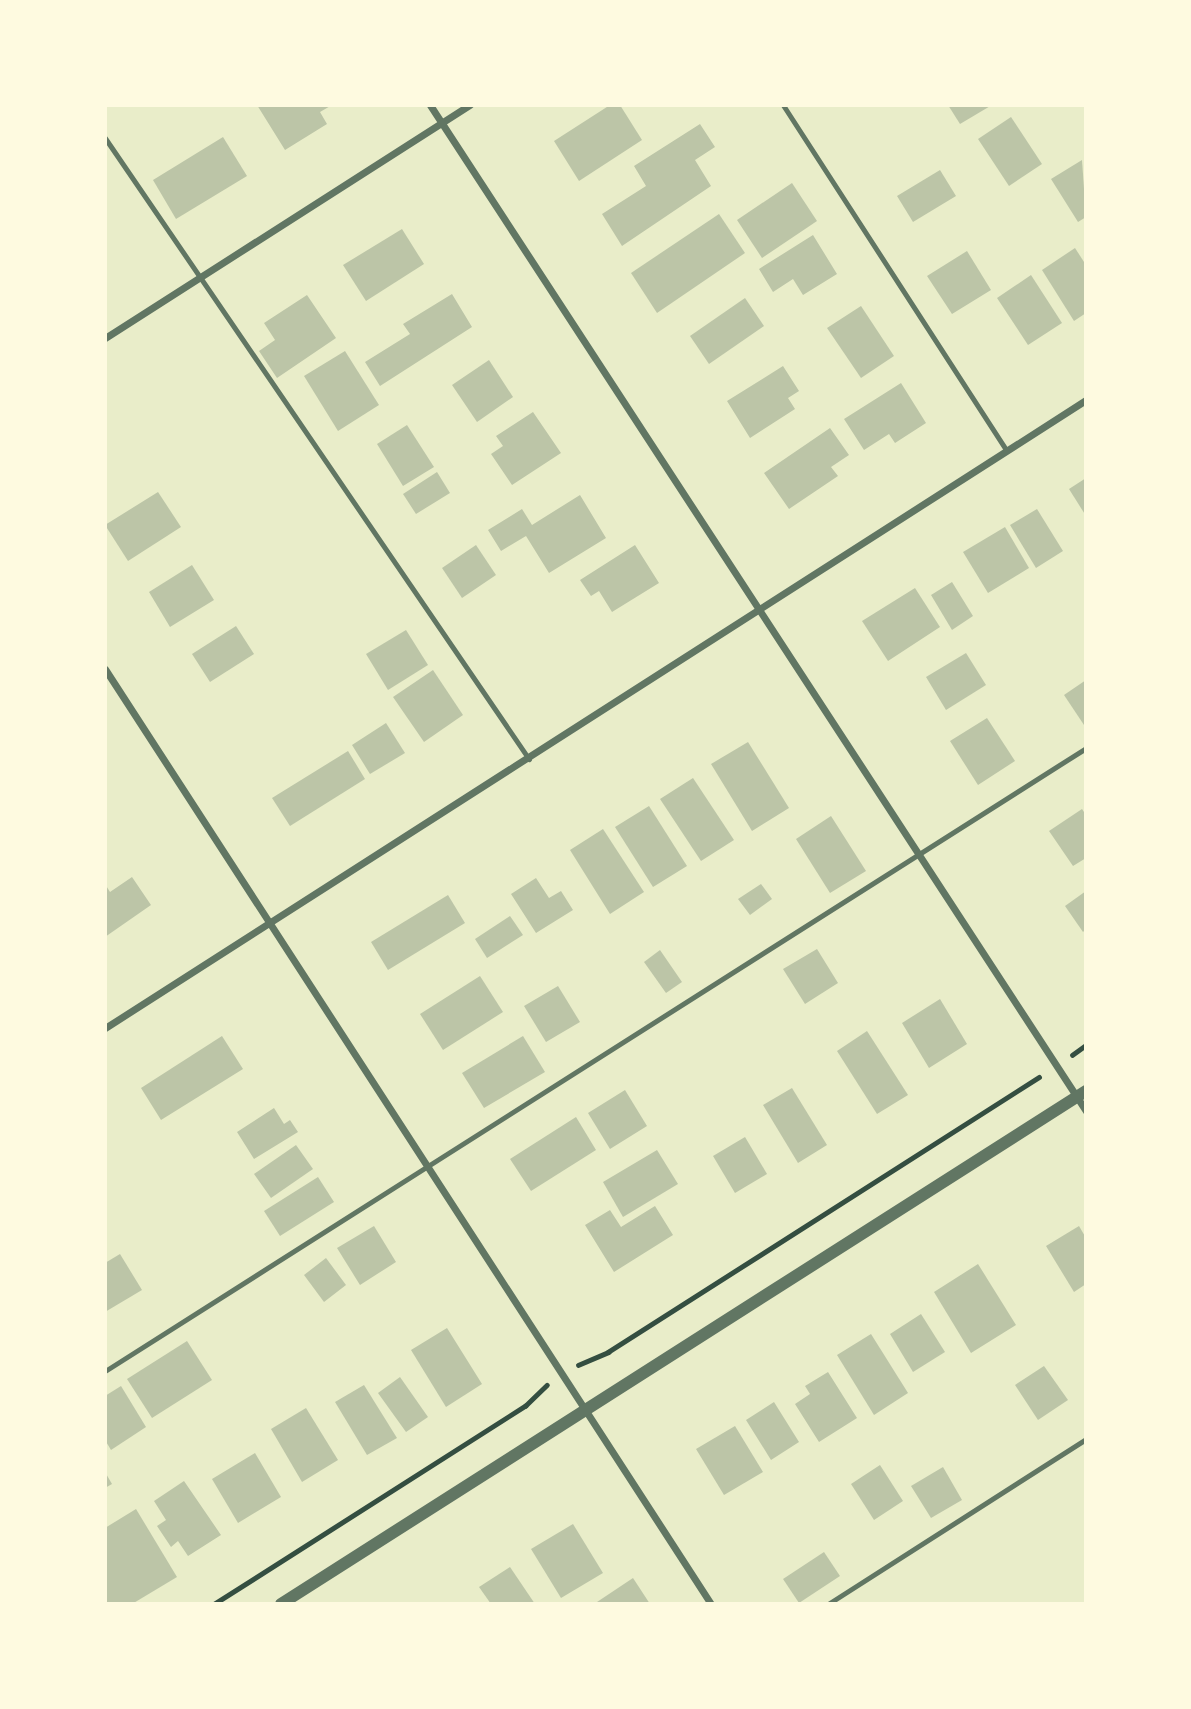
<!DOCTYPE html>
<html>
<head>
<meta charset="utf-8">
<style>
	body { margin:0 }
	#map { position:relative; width:1191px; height:1709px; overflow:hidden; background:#e9edc9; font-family:"Golos Text",sans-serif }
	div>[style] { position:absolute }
	.building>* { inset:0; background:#bcc5a7 }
	.path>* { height:4.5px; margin:-2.25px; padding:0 2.25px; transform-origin:2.25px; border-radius:2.25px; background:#344e41 }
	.service>* { height:5px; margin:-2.5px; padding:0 2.5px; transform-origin:2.5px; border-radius:2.5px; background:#617663 }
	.minor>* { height:7px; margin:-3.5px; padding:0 3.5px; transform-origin:3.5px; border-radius:3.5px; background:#617663 }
	.tertiary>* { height:12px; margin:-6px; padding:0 6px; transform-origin:6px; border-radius:6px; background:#617663 }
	span { translate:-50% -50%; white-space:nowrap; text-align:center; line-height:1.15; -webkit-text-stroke:7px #fefae0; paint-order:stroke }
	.frame { position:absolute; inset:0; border:107px solid #fefae0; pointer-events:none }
</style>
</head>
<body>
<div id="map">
	<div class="building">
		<div style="clip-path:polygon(257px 105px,332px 105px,320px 112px,327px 124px,285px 150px)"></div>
		<div style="clip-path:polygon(610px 105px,620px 105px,642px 140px,579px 181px,554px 141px)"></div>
		<div style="clip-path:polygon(948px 105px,992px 105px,960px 124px)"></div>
		<div style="clip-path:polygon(1011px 117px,1042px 164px,1009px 186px,978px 139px)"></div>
		<div style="clip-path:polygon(700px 124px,715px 147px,695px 160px,711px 186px,622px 246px,602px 214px,646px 186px,634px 166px)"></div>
		<div style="clip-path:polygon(223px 137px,247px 176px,176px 219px,153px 180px)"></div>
		<div style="clip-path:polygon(1082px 160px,1086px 217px,1078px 222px,1051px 179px)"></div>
		<div style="clip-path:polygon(940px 170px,956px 196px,913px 222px,897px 196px)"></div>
		<div style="clip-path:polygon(792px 183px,817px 221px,762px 258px,737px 220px)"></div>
		<div style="clip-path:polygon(719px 214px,745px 253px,657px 313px,631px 273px)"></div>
		<div style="clip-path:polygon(402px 229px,424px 264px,366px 301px,343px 265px)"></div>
		<div style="clip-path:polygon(813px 235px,837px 274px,803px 295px,793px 279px,773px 292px,759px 269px)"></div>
		<div style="clip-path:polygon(1075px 248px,1086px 265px,1086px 313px,1074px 321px,1042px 270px)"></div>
		<div style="clip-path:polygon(967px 251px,991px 290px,952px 314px,927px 276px)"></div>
		<div style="clip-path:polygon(1031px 275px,1062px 323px,1028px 345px,997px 298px)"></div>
		<div style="clip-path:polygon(452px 294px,472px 327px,380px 386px,365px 362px,410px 334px,403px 324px)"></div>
		<div style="clip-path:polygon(307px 295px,336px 338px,277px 378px,259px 351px,275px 340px,264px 323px)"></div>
		<div style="clip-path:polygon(745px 298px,764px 326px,709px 364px,690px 336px)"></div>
		<div style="clip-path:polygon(861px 306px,894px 356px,861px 378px,827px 328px)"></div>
		<div style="clip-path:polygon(345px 351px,379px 405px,338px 431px,304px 376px)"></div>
		<div style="clip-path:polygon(489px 360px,513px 397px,477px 422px,452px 385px)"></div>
		<div style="clip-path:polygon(783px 366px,799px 391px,788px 398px,795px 409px,750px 438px,727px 401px)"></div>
		<div style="clip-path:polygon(901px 383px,926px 423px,895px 443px,889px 434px,864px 450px,844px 419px)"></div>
		<div style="clip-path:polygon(533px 412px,561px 453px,512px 485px,491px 454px,503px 446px,496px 436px)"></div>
		<div style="clip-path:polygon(407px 425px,434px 467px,403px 486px,377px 444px)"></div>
		<div style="clip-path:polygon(830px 428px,849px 455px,831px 467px,838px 476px,789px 509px,764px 473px)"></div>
		<div style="clip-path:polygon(437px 472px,450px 493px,416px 514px,403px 494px)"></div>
		<div style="clip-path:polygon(1086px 478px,1086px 516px,1069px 489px)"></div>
		<div style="clip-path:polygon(158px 492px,181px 527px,128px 561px,105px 525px)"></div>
		<div style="clip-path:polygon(580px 495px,606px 538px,549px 573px,526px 536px,501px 551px,488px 530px,522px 509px,532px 525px)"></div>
		<div style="clip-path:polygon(1037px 509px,1063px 551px,1036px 568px,1010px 525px)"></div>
		<div style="clip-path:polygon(1005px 527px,1029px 568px,988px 593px,963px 552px)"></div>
		<div style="clip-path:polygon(476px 545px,496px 575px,462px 598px,442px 568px)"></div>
		<div style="clip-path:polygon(635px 545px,659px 583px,612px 612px,599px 591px,591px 596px,580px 580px)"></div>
		<div style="clip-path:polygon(192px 565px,214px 600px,170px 627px,149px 592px)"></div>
		<div style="clip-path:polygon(952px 582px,973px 616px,952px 630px,931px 595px)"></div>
		<div style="clip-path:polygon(915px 588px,940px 627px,888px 661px,862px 621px)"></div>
		<div style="clip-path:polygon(236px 626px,254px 654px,210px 682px,192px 654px)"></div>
		<div style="clip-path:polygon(406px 630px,428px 665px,388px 690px,366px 654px)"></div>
		<div style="clip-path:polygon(966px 653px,986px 685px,946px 710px,926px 677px)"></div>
		<div style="clip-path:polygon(433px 670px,463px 715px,424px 742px,393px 697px)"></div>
		<div style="clip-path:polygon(1086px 680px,1086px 728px,1064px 695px)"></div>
		<div style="clip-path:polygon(987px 718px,1015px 761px,978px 785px,950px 741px)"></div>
		<div style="clip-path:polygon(386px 723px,405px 753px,370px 774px,352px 745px)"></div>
		<div style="clip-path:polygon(748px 742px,789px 808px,752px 831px,711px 764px)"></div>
		<div style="clip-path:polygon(348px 751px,365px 779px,290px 826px,272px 798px)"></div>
		<div style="clip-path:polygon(693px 778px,734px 840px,701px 861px,660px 799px)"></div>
		<div style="clip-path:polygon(649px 806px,687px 866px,653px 887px,615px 827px)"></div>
		<div style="clip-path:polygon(1082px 809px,1086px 815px,1086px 858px,1073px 866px,1049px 831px)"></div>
		<div style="clip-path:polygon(831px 816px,866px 871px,830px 893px,796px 839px)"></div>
		<div style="clip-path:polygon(603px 829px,644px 892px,610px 914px,570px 850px)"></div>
		<div style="clip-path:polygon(132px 877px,151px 905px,105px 937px,105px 884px,110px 892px)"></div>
		<div style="clip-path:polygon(536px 878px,549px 898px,561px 891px,573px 910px,536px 933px,511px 894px)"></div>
		<div style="clip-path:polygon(761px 884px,772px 899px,750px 915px,738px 899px)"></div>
		<div style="clip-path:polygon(1086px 891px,1086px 929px,1083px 932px,1065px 906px)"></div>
		<div style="clip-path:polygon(448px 895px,465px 923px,388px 970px,371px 942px)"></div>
		<div style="clip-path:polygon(510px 916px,523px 935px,487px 958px,475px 939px)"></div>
		<div style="clip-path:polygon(817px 949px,838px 983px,805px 1004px,783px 969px)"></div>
		<div style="clip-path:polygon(660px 950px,682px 982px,666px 993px,644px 962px)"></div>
		<div style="clip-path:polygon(480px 976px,503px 1012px,443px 1050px,420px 1014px)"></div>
		<div style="clip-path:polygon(558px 986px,580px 1022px,546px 1042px,524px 1006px)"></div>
		<div style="clip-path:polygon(940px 999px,967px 1044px,929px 1068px,902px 1023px)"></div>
		<div style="clip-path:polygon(867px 1031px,908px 1095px,877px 1114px,837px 1051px)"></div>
		<div style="clip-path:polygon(222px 1036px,243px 1069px,161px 1120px,141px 1088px)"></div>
		<div style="clip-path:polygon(523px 1036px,545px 1072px,484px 1108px,462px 1073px)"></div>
		<div style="clip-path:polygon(792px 1088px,827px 1145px,798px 1163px,763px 1105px)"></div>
		<div style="clip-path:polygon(625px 1090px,647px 1126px,610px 1149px,588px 1113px)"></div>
		<div style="clip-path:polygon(274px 1108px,284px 1124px,290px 1120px,298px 1132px,254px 1159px,237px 1132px)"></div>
		<div style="clip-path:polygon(576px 1117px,596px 1150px,531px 1191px,510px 1159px)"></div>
		<div style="clip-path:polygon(745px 1137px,767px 1174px,735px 1193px,713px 1156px)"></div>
		<div style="clip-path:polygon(296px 1145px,313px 1169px,271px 1198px,254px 1174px)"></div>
		<div style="clip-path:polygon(657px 1150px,678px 1184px,623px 1217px,603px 1182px)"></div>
		<div style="clip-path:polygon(318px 1177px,334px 1202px,280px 1236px,264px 1211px)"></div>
		<div style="clip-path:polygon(655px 1206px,673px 1235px,614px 1272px,585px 1225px,610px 1210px,621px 1227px)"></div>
		<div style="clip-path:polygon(374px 1226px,396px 1262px,360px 1285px,337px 1248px)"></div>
		<div style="clip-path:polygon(1079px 1226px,1086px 1238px,1086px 1284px,1074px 1292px,1046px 1246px)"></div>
		<div style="clip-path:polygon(120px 1254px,142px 1290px,105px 1312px,105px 1263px)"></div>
		<div style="clip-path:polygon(326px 1258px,346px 1285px,324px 1302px,304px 1275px)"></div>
		<div style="clip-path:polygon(978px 1264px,1016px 1325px,971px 1353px,934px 1292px)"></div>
		<div style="clip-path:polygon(921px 1314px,945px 1352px,913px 1372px,890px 1334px)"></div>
		<div style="clip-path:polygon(447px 1328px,482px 1384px,446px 1407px,411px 1350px)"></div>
		<div style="clip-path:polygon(871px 1334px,908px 1393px,874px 1415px,837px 1355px)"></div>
		<div style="clip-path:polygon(187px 1341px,212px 1380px,152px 1418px,127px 1379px)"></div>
		<div style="clip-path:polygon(1044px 1366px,1068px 1400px,1038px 1420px,1015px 1385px)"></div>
		<div style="clip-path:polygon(828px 1372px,857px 1418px,819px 1442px,795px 1404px,810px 1394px,805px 1386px)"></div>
		<div style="clip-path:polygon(400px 1377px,428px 1417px,406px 1432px,378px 1393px)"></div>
		<div style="clip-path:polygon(364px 1385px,397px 1438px,367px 1455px,335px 1402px)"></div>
		<div style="clip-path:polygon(121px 1386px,146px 1427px,111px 1450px,105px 1440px,105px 1396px)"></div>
		<div style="clip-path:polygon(774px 1402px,799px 1442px,771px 1460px,746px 1420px)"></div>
		<div style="clip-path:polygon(306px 1408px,338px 1460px,302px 1482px,271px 1429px)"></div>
		<div style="clip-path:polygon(735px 1426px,763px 1472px,724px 1495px,696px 1449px)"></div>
		<div style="clip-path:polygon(255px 1453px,281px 1497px,238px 1523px,212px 1479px)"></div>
		<div style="clip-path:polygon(880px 1465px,903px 1501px,874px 1520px,851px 1484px)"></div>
		<div style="clip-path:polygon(943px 1467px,962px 1500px,931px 1518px,911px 1486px)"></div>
		<div style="clip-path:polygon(105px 1472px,112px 1484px,105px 1488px)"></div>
		<div style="clip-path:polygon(184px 1481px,221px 1535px,188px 1556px,178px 1541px,171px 1547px,157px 1526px,166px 1520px,154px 1501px)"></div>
		<div style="clip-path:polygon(136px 1509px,177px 1577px,132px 1604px,105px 1604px,105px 1528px)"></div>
		<div style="clip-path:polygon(573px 1524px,603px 1573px,561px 1598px,531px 1549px)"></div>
		<div style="clip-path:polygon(824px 1552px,840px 1576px,799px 1603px,783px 1579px)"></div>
		<div style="clip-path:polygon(510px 1567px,535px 1604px,491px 1604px,479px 1587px)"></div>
		<div style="clip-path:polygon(633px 1578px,650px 1604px,598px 1604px,597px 1602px)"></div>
	</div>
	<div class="path">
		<div style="left:1072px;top:1055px;width:17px;rotate:-36deg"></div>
		<div style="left:578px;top:1365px;width:33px;rotate:-23deg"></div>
		<div style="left:608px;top:1352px;width:511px;rotate:-32.54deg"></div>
		<div style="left:214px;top:1604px;width:369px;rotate:-32.5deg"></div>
		<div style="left:525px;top:1406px;width:30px;rotate:-44deg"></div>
	</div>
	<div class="service">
		<div style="left:783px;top:105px;width:412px;rotate:57.1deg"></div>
		<div style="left:105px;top:138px;width:752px;rotate:55.68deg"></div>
		<div style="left:105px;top:1371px;width:1162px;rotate:-32.42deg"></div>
		<div style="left:828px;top:1604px;width:306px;rotate:-32.6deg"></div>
	</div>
	<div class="minor">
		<div style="left:430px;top:105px;width:1201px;rotate:56.89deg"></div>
		<div style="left:105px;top:338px;width:433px;rotate:-32.6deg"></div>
		<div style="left:105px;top:669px;width:1114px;rotate:57.05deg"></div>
		<div style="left:105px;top:1028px;width:1165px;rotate:-32.63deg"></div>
	</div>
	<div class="tertiary">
		<div style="left:281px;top:1604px;width:955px;rotate:-32.51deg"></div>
	</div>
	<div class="frame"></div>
</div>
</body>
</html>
